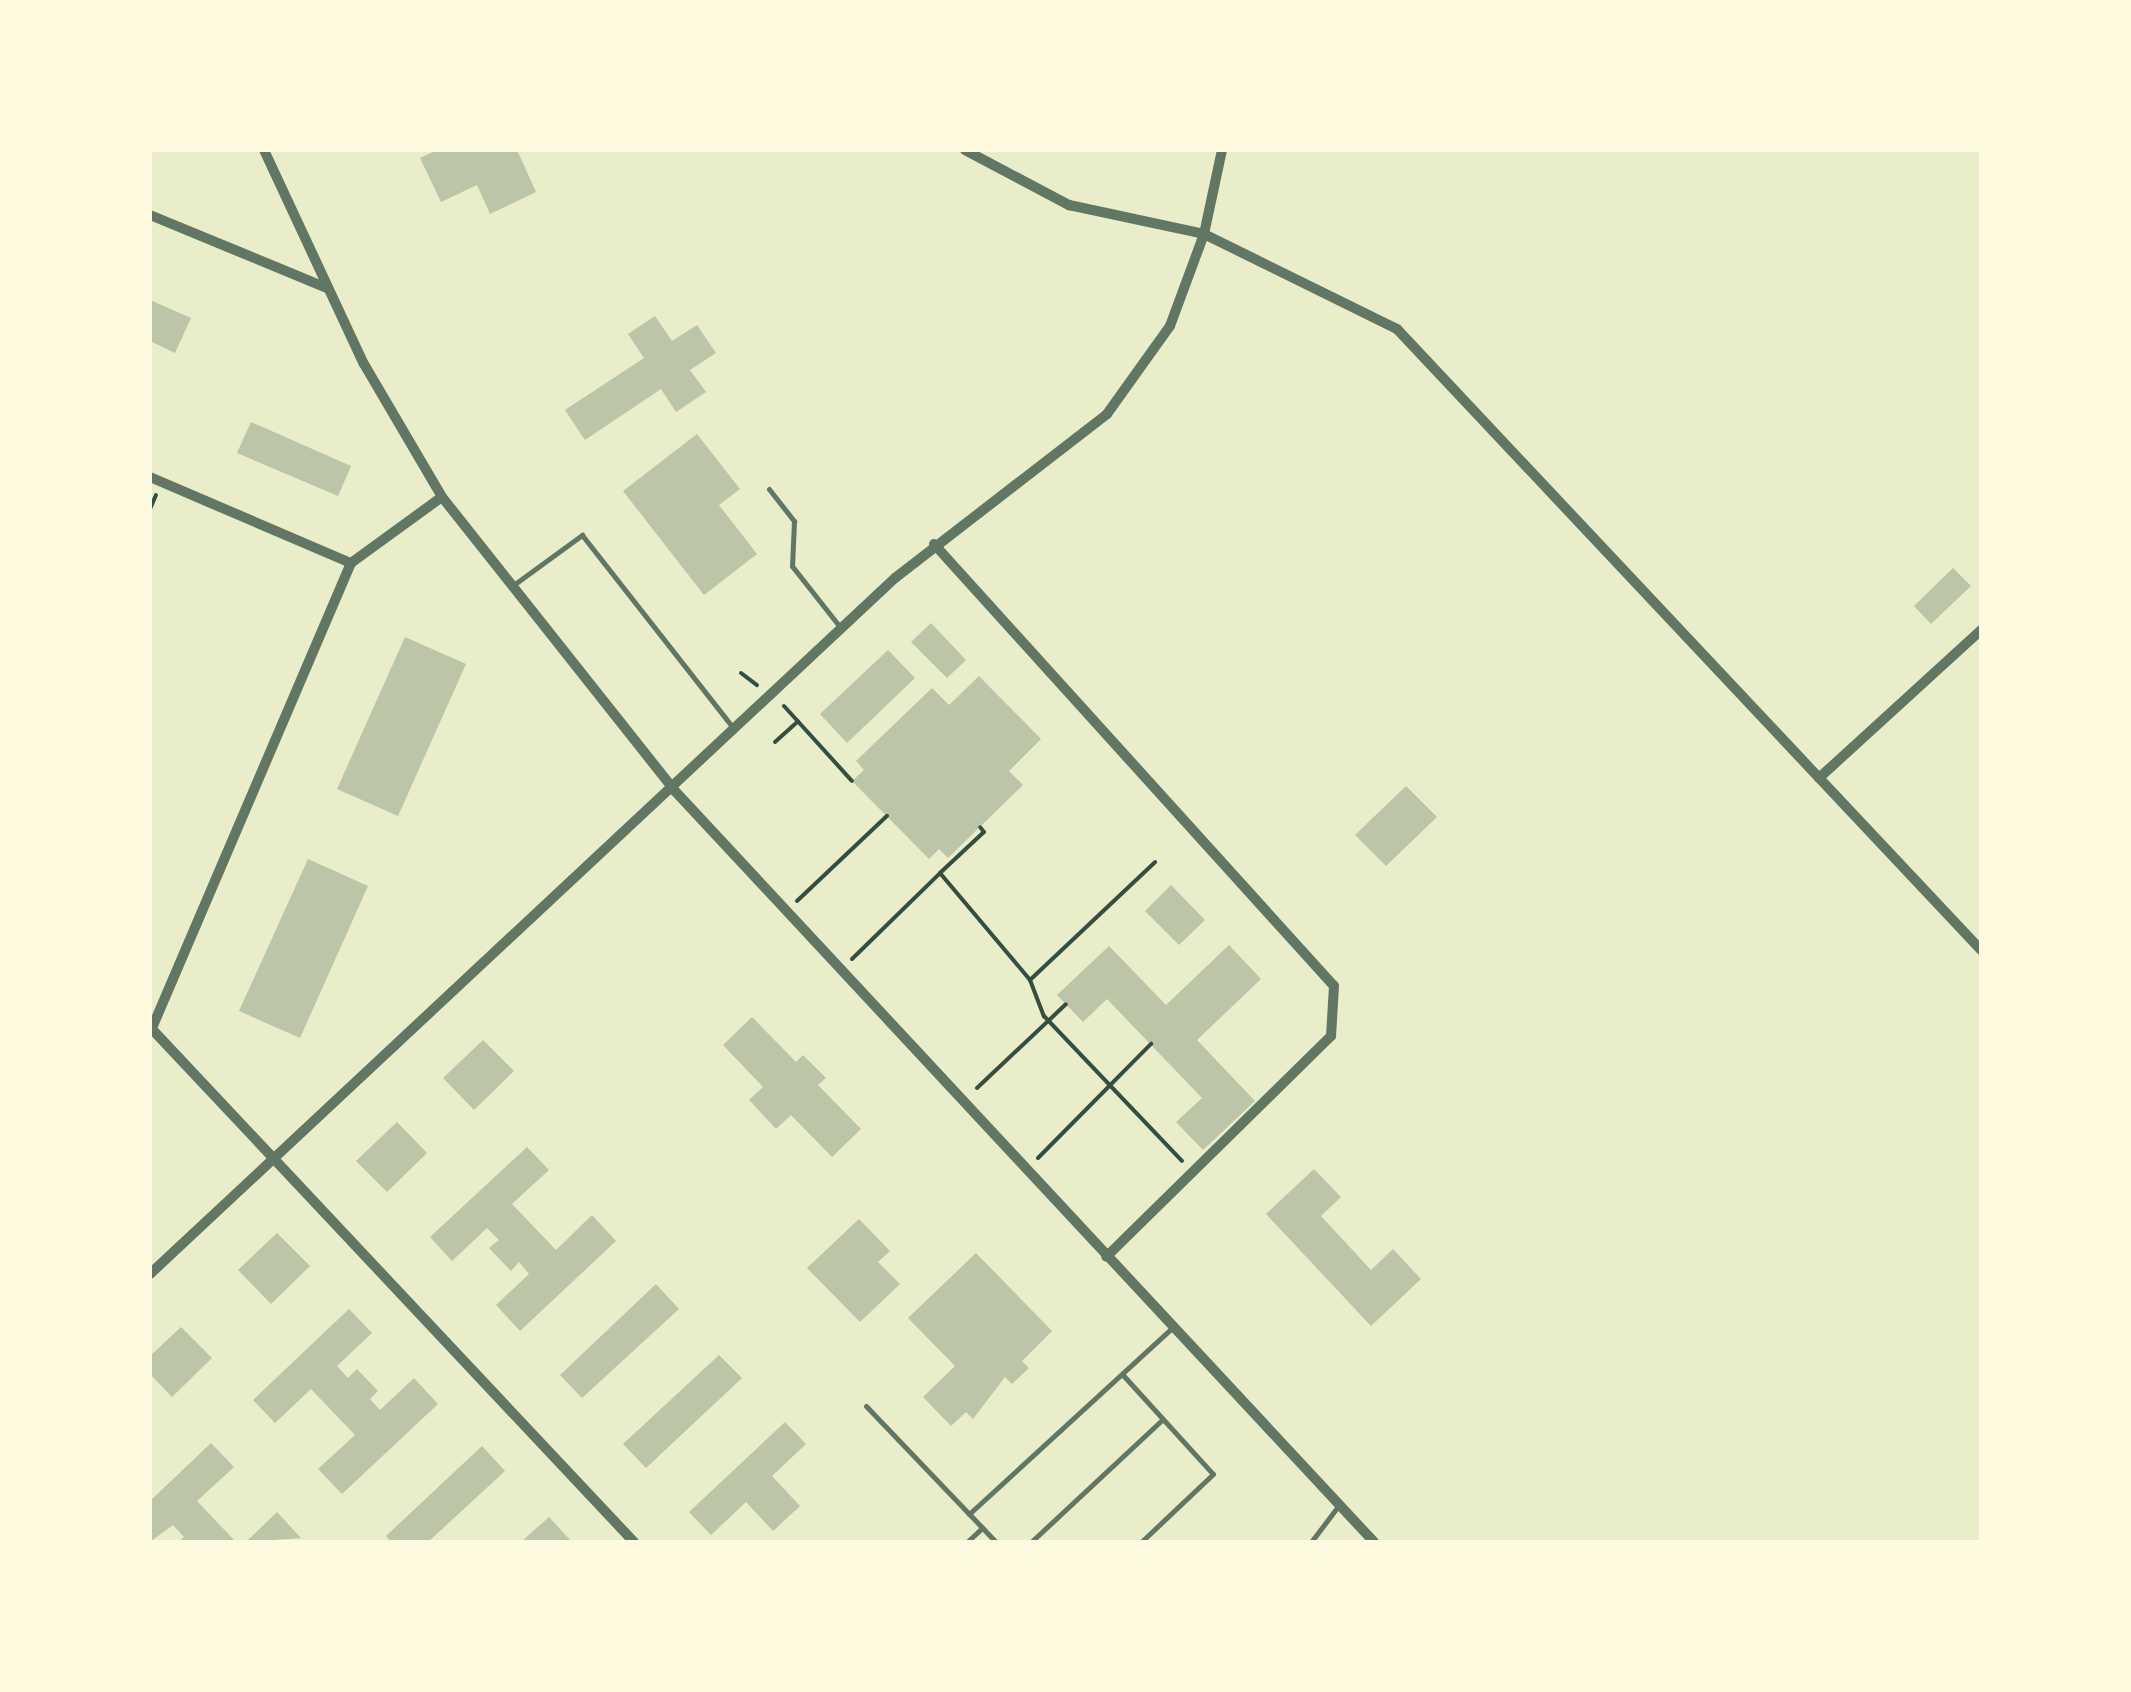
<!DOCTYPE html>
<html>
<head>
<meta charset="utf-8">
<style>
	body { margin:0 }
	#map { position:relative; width:2131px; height:1692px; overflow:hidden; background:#e9edc9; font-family:Commissioner,sans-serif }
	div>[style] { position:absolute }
	.building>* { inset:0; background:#bcc5a7 }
	.path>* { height:4px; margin:-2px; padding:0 2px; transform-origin:2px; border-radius:2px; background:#344e41 }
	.service>* { height:5px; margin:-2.5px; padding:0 2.5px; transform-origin:2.5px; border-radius:2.5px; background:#617663 }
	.minor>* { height:10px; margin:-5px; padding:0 5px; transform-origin:5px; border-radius:5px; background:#617663 }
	span { translate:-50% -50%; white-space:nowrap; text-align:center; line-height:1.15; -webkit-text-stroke:8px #fefae0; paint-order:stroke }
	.frame { position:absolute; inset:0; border:152px solid #fefae0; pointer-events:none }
</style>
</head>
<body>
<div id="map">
	<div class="building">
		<div style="clip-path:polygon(437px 150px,517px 150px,536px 192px,490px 214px,477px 185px,441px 202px,420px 158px)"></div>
		<div style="clip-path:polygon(150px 300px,191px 318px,175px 353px,150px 341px)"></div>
		<div style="clip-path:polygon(655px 316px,672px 341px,697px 325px,716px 353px,690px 370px,706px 392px,676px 412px,661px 389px,585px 440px,565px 410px,644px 358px,628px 334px)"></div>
		<div style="clip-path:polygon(251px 422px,351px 466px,338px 496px,237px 453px)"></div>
		<div style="clip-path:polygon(697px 434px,740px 489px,719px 505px,757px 554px,704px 595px,623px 491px)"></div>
		<div style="clip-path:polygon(1953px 568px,1971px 586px,1931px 624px,1914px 606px)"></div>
		<div style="clip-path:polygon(931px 623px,966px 660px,947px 678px,911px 642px)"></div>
		<div style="clip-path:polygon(405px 637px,466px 664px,398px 816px,337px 789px)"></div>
		<div style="clip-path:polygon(888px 650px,915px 678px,847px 743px,820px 714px)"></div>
		<div style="clip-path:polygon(979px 676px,1041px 739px,1009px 771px,1023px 785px,948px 858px,939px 849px,929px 859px,852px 781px,864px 770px,856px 761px,932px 688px,949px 705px)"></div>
		<div style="clip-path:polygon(1406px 786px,1437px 817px,1386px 866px,1355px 835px)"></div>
		<div style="clip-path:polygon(308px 859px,368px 886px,300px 1038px,239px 1011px)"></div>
		<div style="clip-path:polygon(1171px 885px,1205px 920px,1179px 945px,1145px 911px)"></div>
		<div style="clip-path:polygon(1229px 945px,1261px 979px,1197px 1040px,1255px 1101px,1203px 1150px,1176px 1122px,1202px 1098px,1107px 999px,1083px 1022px,1057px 995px,1109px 946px,1166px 1005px)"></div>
		<div style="clip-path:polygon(752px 1017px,796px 1062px,803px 1055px,826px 1078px,818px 1085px,861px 1129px,832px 1157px,791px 1115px,776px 1129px,749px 1100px,763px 1087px,723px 1045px)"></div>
		<div style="clip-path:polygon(483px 1040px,514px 1071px,474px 1110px,443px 1078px)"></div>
		<div style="clip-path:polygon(397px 1122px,427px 1153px,387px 1192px,356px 1161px)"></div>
		<div style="clip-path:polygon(527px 1147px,549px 1170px,512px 1204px,556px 1250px,592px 1215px,616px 1241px,520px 1331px,496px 1305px,529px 1274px,519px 1262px,511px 1271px,489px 1248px,499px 1240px,487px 1228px,452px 1261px,430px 1237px)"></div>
		<div style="clip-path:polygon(1314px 1169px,1341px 1197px,1321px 1216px,1371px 1270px,1393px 1249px,1421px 1279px,1371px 1326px,1266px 1214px)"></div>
		<div style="clip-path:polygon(859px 1219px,890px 1251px,878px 1262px,900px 1284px,860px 1322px,807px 1268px)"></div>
		<div style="clip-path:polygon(277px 1233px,310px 1266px,271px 1304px,238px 1270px)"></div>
		<div style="clip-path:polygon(976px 1253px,1052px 1331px,1022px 1361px,1029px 1368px,1012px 1384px,1005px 1377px,973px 1419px,966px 1412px,951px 1426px,923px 1397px,955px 1366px,908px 1318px)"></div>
		<div style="clip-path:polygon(656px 1284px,679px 1309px,582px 1398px,560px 1375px)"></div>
		<div style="clip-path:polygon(349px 1309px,372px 1333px,337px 1366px,348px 1378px,357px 1369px,378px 1391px,370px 1399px,380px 1410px,414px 1378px,438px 1404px,342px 1494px,318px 1469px,355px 1435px,311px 1389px,275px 1423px,253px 1400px)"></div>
		<div style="clip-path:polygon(181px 1327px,212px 1358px,172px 1397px,150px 1374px,150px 1356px)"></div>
		<div style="clip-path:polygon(719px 1355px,742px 1378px,646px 1468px,623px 1444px)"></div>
		<div style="clip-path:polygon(785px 1422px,806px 1444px,772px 1476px,800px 1506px,773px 1531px,746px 1502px,711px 1535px,689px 1512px)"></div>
		<div style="clip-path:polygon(211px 1443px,234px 1467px,197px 1501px,236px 1542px,178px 1542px,184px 1537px,173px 1525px,150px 1542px,150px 1501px)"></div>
		<div style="clip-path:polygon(482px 1446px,505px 1471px,428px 1542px,391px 1542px,386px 1536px)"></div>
		<div style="clip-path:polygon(277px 1512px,301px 1538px,246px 1542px)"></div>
		<div style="clip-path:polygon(549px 1517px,572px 1542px,521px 1542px)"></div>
	</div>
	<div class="path">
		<div style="left:150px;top:509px;width:15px;rotate:-67deg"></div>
		<div style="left:741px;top:673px;width:20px;rotate:37deg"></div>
		<div style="left:784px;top:706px;width:101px;rotate:47.8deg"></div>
		<div style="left:775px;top:742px;width:31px;rotate:-42deg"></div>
		<div style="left:940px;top:873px;width:60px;rotate:-43deg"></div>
		<div style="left:984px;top:832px;width:6px;rotate:-129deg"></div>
		<div style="left:797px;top:901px;width:124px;rotate:-43.4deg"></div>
		<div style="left:852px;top:959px;width:123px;rotate:-44.3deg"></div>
		<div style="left:940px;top:873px;width:140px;rotate:49.9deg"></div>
		<div style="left:1030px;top:980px;width:172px;rotate:-43.3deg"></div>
		<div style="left:1030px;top:980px;width:39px;rotate:69deg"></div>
		<div style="left:1044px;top:1016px;width:200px;rotate:46.4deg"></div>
		<div style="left:977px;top:1088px;width:122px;rotate:-43.3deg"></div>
		<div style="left:1038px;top:1158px;width:161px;rotate:-45.3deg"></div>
	</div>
	<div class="service">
		<div style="left:769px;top:489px;width:41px;rotate:52deg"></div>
		<div style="left:794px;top:521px;width:45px;rotate:92.5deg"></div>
		<div style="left:792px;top:566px;width:78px;rotate:51.8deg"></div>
		<div style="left:512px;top:586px;width:87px;rotate:-36.1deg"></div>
		<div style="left:582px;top:535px;width:246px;rotate:51.9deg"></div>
		<div style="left:1122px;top:1374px;width:135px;rotate:47.7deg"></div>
		<div style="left:1213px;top:1474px;width:99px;rotate:136.6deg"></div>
		<div style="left:866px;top:1406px;width:188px;rotate:46.3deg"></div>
		<div style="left:969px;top:1514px;width:275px;rotate:-42.5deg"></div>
		<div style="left:967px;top:1542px;width:21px;rotate:-43deg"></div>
		<div style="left:1031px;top:1542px;width:180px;rotate:-43deg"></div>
		<div style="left:1311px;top:1542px;width:46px;rotate:-52.9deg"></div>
	</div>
	<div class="minor">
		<div style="left:264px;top:150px;width:236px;rotate:65deg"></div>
		<div style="left:364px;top:364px;width:154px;rotate:59.6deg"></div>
		<div style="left:442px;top:497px;width:374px;rotate:51.6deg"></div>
		<div style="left:674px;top:790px;width:1027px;rotate:47.05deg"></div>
		<div style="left:965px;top:150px;width:118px;rotate:27.9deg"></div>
		<div style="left:1069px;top:205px;width:138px;rotate:12.1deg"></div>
		<div style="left:1204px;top:234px;width:215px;rotate:26.2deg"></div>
		<div style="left:1397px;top:329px;width:852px;rotate:46.76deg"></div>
		<div style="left:150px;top:215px;width:191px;rotate:22.4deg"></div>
		<div style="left:150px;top:477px;width:219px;rotate:23.2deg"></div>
		<div style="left:934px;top:544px;width:596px;rotate:47.86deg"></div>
		<div style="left:1334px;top:986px;width:50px;rotate:93.4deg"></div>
		<div style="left:1331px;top:1036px;width:315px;rotate:135.5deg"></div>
		<div style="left:1819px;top:778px;width:219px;rotate:-42.4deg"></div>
		<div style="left:150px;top:1027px;width:707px;rotate:46.78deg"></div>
		<div style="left:152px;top:1028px;width:506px;rotate:-66.83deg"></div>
		<div style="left:351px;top:563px;width:112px;rotate:-36deg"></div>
		<div style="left:150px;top:1274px;width:1020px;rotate:-43.05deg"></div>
		<div style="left:895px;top:578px;width:268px;rotate:-37.7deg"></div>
		<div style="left:1107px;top:414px;width:108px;rotate:-54.4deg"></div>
		<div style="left:1170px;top:326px;width:98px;rotate:-69.7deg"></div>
		<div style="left:1204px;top:234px;width:86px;rotate:-77.9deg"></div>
	</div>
	<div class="frame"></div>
</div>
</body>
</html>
